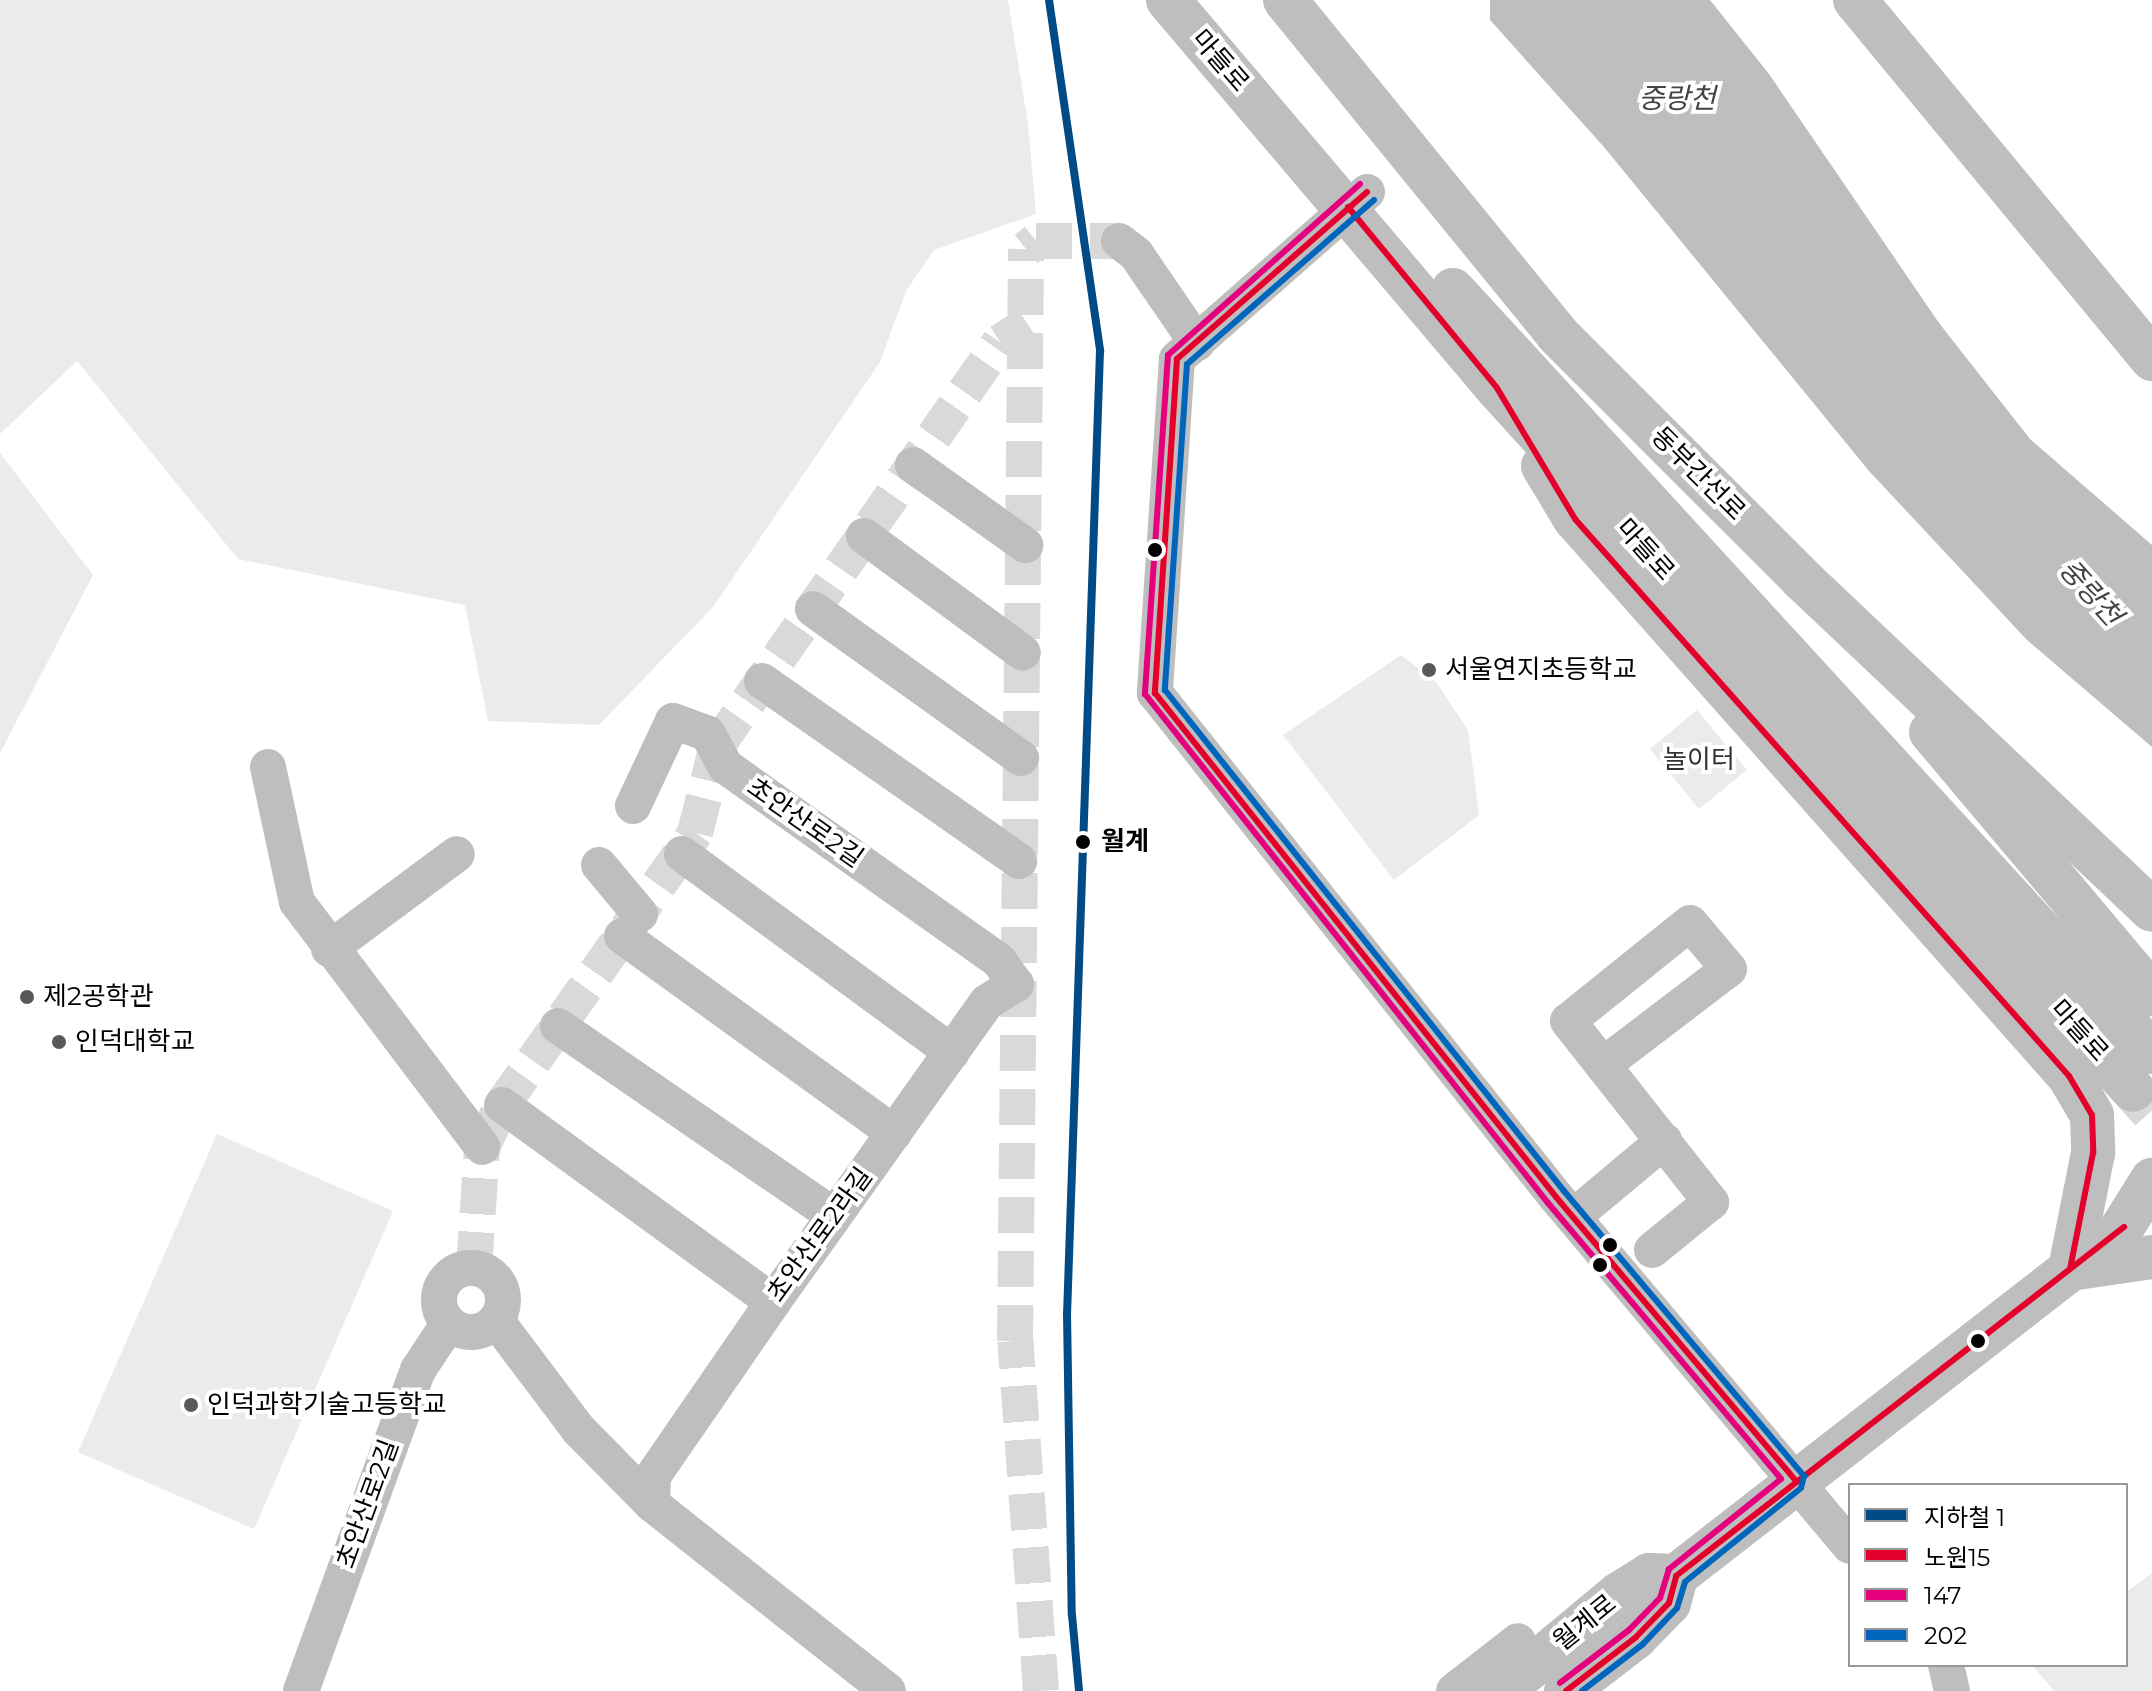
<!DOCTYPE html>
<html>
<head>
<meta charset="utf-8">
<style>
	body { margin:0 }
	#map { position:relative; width:2152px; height:1691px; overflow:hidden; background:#fff; font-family:Montserrat,"Noto Sans KR",sans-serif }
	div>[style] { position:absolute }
	.green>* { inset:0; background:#ebebeb }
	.water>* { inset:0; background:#bebebe }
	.minor-tunnel>* { height:36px; margin-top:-18px; transform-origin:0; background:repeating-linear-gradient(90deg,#d9d9d9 0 36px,transparent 0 54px) }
	.major-tunnel>* { height:44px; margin-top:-22px; transform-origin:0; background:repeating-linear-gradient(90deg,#d9d9d9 0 44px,transparent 0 66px) }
	.minor>* { height:36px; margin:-18px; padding:0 18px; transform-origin:18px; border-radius:18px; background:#bebebe }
	.minor>.ring { margin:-18px; padding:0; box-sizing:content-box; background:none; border:36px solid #bebebe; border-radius:50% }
	.major>* { height:44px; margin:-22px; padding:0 22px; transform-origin:22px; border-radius:22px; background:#bebebe }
	.highway>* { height:44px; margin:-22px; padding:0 22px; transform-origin:22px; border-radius:22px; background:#bebebe }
	.bus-1>* { height:6px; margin:-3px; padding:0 3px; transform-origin:3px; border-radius:3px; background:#e4002b }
	.bus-2>* { height:6px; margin:-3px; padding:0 3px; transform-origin:3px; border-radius:3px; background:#e5007d }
	.bus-3>* { height:6px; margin:-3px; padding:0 3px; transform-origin:3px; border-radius:3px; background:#0065bd }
	.metro-1>* { height:8px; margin:-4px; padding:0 4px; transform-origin:4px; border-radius:4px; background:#004a85 }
	.dots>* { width:22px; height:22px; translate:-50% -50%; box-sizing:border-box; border:4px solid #fff; border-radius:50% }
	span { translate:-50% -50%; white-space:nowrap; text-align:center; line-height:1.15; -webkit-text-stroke:8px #fff; paint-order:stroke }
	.street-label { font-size:26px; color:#000 }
	.poi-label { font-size:26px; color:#000 }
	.left { translate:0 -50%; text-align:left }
	.park-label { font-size:26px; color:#323232 }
	.stop-label { font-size:26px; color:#000; font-weight:700 }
	.water-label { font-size:28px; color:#434343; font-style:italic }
	.legend { position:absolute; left:1848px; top:1483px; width:280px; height:184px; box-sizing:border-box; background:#fff; border:2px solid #999; margin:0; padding:10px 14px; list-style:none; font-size:24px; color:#000 }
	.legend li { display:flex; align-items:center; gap:16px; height:40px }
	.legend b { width:40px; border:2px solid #999 }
</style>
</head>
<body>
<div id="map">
	<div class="green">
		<div style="clip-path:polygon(0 0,1008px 0,1028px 124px,1036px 214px,934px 250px,906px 291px,880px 362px,713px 607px,599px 725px,488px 721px,465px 605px,238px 559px,77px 361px,0 434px)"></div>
		<div style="clip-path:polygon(0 453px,93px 575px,0 753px)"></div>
		<div style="clip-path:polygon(1401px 655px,1436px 682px,1468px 730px,1479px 815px,1394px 880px,1283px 735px)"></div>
		<div style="clip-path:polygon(1697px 710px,1747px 770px,1699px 809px,1650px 749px)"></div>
		<div style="clip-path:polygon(217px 1134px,393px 1211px,254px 1529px,78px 1452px)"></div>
		<div style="clip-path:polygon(2152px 1573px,2152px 1691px,2054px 1691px,2032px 1665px,2126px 1665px,2126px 1592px)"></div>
	</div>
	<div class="water">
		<div style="clip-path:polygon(1490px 0,1710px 0,1769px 74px,1939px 323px,2030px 439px,2152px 545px,2152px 747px,2027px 640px,1869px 471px,1604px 147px,1490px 20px)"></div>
	</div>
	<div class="minor-tunnel">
		<div style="left:474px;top:1268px;width:121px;rotate:-86.2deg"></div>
		<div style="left:482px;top:1147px;width:47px;rotate:-64.5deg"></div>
		<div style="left:502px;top:1105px;width:334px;rotate:-54.6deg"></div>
		<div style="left:695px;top:833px;width:90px;rotate:-75.8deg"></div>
		<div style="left:717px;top:746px;width:493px;rotate:-55deg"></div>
		<div style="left:1000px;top:342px;width:33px;rotate:-33deg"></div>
		<div style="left:1041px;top:1691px;width:351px;rotate:-94.2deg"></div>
		<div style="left:1015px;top:1341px;width:1092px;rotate:-89.42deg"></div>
		<div style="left:1026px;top:249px;width:13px;rotate:-39deg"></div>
		<div style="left:1036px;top:241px;width:83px"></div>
	</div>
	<div class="major-tunnel">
		<div style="left:2133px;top:1090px;width:28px;rotate:48deg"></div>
	</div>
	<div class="minor">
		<div style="left:1367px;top:192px;width:253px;rotate:138.7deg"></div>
		<div style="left:1177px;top:359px;width:335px;rotate:93.8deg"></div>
		<div style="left:1155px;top:693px;width:644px;rotate:51.49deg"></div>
		<div style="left:1556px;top:1197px;width:456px;rotate:49.9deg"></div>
		<div style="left:1119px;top:241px;width:21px;rotate:37deg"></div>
		<div style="left:1136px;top:254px;width:108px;rotate:55.6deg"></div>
		<div style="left:913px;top:465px;width:138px;rotate:35.5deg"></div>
		<div style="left:864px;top:536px;width:197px;rotate:36.3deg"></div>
		<div style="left:813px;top:609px;width:256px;rotate:35.6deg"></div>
		<div style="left:762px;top:681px;width:314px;rotate:35deg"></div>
		<div style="left:268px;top:767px;width:138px;rotate:77.9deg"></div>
		<div style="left:297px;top:902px;width:307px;rotate:52.9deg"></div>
		<div style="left:633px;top:806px;width:94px;rotate:-64.8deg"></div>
		<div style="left:673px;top:721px;width:37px;rotate:20deg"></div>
		<div style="left:708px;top:734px;width:36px;rotate:62deg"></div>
		<div style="left:725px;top:766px;width:336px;rotate:35.4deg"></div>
		<div style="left:999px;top:961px;width:29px;rotate:54deg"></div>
		<div style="left:1016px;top:984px;width:34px;rotate:148deg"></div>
		<div style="left:987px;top:1002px;width:369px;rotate:125.5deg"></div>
		<div style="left:773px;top:1302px;width:211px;rotate:124.6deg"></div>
		<div style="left:653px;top:1476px;width:28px;rotate:92deg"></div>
		<div style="left:682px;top:854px;width:335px;rotate:36.3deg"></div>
		<div style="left:599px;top:865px;width:64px;rotate:50.1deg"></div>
		<div style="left:622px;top:936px;width:336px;rotate:35.9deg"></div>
		<div style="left:329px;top:949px;width:159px;rotate:-36.6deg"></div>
		<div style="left:558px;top:1026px;width:335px;rotate:34.5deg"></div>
		<div style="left:1603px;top:1065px;width:158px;rotate:-37.3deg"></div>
		<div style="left:1729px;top:969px;width:60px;rotate:-130.3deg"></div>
		<div style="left:1690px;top:923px;width:156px;rotate:141.2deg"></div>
		<div style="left:1568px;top:1021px;width:231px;rotate:51.7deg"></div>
		<div style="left:1711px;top:1202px;width:76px;rotate:140.9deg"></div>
		<div style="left:502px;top:1105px;width:335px;rotate:36deg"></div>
		<div style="left:1573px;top:1217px;width:119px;rotate:-39.9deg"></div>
		<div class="ring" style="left:439px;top:1268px;width:28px;height:28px"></div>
		<div style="left:496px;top:1320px;width:138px;rotate:53deg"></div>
		<div style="left:579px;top:1430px;width:104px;rotate:45.4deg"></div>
		<div style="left:652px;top:1504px;width:301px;rotate:38.4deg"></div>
		<div style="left:1946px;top:1665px;width:27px;rotate:77deg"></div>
		<div style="left:301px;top:1691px;width:342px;rotate:-70deg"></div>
		<div style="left:418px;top:1370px;width:56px;rotate:-56.6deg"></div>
		<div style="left:1454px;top:1691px;width:81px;rotate:-38deg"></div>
	</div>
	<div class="major">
		<div style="left:1168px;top:0;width:509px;rotate:49.7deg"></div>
		<div style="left:1497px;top:388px;width:947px;rotate:47.82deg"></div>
		<div style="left:1453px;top:290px;width:1034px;rotate:47.47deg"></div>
		<div style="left:1543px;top:466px;width:62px;rotate:58.9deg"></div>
		<div style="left:1575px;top:519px;width:745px;rotate:48.43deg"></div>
		<div style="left:2069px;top:1076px;width:45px;rotate:59.5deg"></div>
		<div style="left:2092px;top:1115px;width:38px;rotate:88deg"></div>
		<div style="left:2093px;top:1153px;width:118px;rotate:101.2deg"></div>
		<div style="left:2070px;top:1269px;width:83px;rotate:-8.3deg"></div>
		<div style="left:1502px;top:1691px;width:152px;rotate:-39.7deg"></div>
		<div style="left:1619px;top:1594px;width:36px;rotate:-32deg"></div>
		<div style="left:1649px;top:1575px;width:27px;rotate:2deg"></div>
		<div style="left:1566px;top:1691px;width:88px;rotate:-37.6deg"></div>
		<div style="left:1636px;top:1637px;width:47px;rotate:-45.9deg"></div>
		<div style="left:1669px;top:1603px;width:28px;rotate:-75deg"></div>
		<div style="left:1676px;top:1576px;width:529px;rotate:-37.87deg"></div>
	</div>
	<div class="highway">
		<div style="left:1285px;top:0;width:431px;rotate:50.8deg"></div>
		<div style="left:1557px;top:334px;width:348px;rotate:45deg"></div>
		<div style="left:1803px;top:580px;width:480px;rotate:43.4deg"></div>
		<div style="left:1855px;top:0;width:466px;rotate:50.4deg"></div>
		<div style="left:1931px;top:732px;width:343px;rotate:49.9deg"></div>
		<div style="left:2122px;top:1228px;width:57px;rotate:-58deg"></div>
	</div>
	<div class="bus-1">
		<div style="left:1367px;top:192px;width:253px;rotate:138.7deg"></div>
		<div style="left:1177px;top:359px;width:335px;rotate:93.8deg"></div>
		<div style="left:1155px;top:693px;width:644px;rotate:51.49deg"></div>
		<div style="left:1556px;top:1197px;width:370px;rotate:49.8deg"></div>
		<div style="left:1348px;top:207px;width:234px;rotate:50.5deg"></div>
		<div style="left:1497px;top:388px;width:152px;rotate:59.2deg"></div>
		<div style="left:1575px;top:519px;width:745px;rotate:48.43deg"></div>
		<div style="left:2069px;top:1076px;width:45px;rotate:59.5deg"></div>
		<div style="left:2092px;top:1115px;width:38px;rotate:88deg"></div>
		<div style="left:2093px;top:1153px;width:118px;rotate:101.2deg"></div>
		<div style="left:1566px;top:1691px;width:88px;rotate:-37.6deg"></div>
		<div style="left:1636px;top:1637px;width:47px;rotate:-45.9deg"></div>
		<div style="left:1669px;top:1603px;width:28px;rotate:-75deg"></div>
		<div style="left:1676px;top:1576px;width:568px;rotate:-37.92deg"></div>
	</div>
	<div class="bus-2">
		<div style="left:1360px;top:184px;width:257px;rotate:138.3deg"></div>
		<div style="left:1168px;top:355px;width:340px;rotate:93.9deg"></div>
		<div style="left:1145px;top:694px;width:649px;rotate:51.63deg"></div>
		<div style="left:1548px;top:1203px;width:361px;rotate:49.8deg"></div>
		<div style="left:1781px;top:1479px;width:144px;rotate:141.2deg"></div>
		<div style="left:1669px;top:1569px;width:30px;rotate:107deg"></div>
		<div style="left:1660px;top:1598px;width:45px;rotate:134.1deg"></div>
		<div style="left:1629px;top:1630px;width:87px;rotate:142.5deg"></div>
	</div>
	<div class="bus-3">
		<div style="left:1374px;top:200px;width:249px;rotate:138.7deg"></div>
		<div style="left:1187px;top:364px;width:327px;rotate:93.9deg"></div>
		<div style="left:1165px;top:690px;width:640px;rotate:51.47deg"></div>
		<div style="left:1564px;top:1191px;width:373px;rotate:49.9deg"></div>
		<div style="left:1804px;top:1476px;width:12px;rotate:104deg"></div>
		<div style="left:1801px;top:1488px;width:149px;rotate:141deg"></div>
		<div style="left:1685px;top:1582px;width:27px;rotate:107deg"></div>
		<div style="left:1677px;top:1608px;width:50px;rotate:133.4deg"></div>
		<div style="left:1643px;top:1644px;width:77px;rotate:142.4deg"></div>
	</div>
	<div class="metro-1">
		<div style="left:1049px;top:0;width:355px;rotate:81.7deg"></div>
		<div style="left:1100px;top:351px;width:963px;rotate:91.96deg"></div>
		<div style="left:1067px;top:1313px;width:302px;rotate:89.1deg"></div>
		<div style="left:1072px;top:1615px;width:76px;rotate:84.7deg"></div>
	</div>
	<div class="dots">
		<div style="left:1155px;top:550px;background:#000"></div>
		<div style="left:1429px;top:670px;background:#595959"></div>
		<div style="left:1083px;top:842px;background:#000"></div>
		<div style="left:27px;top:997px;background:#595959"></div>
		<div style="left:59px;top:1042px;background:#595959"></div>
		<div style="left:1610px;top:1245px;background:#000"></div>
		<div style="left:1600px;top:1265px;background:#000"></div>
		<div style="left:1978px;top:1341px;background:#000"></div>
		<div style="left:191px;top:1405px;background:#595959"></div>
	</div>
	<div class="street-label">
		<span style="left:1220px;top:61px;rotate:49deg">마들로</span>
		<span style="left:1698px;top:474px;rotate:45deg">동부간선로</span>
		<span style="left:1645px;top:550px;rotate:48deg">마들로</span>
		<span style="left:805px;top:823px;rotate:35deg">초안산로2길</span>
		<span style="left:2079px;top:1031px;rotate:48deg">마들로</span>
		<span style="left:820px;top:1235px;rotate:-54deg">초안산로2라길</span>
		<span style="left:368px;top:1504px;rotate:-70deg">초안산로2길</span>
		<span style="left:1585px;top:1623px;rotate:-39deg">월계로</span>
	</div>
	<div class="poi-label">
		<span class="left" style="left:1445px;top:670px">서울연지초등학교</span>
		<span class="left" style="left:43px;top:997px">제2공학관</span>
		<span class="left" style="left:75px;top:1042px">인덕대학교</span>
		<span class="left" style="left:207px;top:1405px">인덕과학기술고등학교</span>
	</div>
	<div class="park-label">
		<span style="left:1699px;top:760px">놀이터</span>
	</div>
	<div class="stop-label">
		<span class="left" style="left:1101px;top:842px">월계</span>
	</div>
	<div class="water-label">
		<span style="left:1677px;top:98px">중랑천</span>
		<span style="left:2091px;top:592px;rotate:48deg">중랑천</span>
	</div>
	<ul class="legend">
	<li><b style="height:10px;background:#004a85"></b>지하철 1</li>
	<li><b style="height:10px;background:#e4002b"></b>노원15</li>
	<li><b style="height:10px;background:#e5007d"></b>147</li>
	<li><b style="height:10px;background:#0065bd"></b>202</li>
	</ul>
</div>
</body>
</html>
